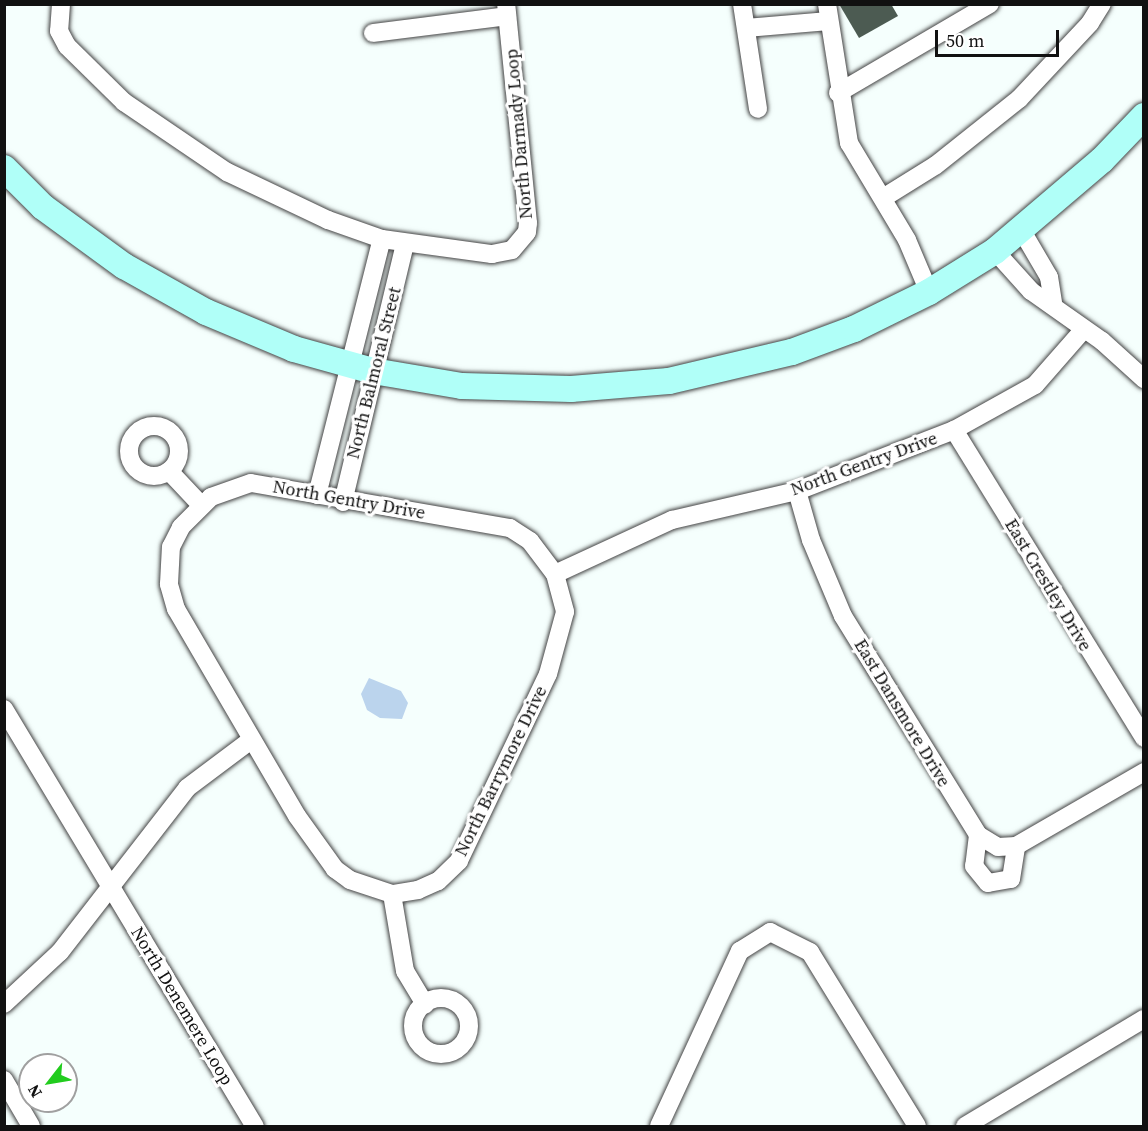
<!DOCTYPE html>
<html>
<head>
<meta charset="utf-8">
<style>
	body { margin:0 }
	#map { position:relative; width:1148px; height:1131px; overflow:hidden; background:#f5fffd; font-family:"Source Serif 4",serif }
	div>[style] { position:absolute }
	.green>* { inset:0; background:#bbd4ed }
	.building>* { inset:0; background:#4c5b52 }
	.roads { filter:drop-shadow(0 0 2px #444) drop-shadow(0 0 2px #444) }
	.street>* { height:18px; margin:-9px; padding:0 9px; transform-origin:9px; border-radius:9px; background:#fff }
	.street>.ring { margin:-9px; padding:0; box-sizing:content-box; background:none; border:18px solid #fff; border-radius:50% }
	.secondary>* { height:26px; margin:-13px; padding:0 13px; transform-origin:13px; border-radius:13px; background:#b0fff8 }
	span { translate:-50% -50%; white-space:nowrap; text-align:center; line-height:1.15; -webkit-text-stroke:6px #fff; paint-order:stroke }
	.street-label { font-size:18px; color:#111 }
	.frame { position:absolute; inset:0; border:6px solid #111; pointer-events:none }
	.north { position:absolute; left:18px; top:1053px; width:60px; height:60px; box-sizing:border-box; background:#fff; border:2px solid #a0a0a0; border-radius:50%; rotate:239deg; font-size:16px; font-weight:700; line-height:24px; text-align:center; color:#111 }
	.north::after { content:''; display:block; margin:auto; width:21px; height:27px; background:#22cc1e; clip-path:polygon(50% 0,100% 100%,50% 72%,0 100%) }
	.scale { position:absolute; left:935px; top:30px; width:124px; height:27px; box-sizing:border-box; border:3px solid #111; border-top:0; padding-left:8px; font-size:18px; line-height:21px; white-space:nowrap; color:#111; -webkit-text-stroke:4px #fff; paint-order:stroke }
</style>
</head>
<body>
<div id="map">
	<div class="green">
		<div style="clip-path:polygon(369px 678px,401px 691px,408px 703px,402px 719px,380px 718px,367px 710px,361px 694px)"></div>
	</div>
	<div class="building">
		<div style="clip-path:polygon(839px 4px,891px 4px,898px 16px,859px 38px)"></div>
	</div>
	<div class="roads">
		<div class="street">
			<div style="left:61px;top:4px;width:27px;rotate:94deg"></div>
			<div style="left:59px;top:31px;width:17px;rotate:62deg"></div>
			<div style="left:67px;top:46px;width:80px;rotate:44.5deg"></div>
			<div style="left:124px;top:102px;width:125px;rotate:34.2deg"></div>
			<div style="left:227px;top:172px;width:112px;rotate:25.4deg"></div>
			<div style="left:328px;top:220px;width:57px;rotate:19.4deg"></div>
			<div style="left:382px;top:239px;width:111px;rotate:7.8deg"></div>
			<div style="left:492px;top:254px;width:20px;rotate:-11deg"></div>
			<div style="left:512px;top:250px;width:23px;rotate:-50deg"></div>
			<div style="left:527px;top:232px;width:9px;rotate:-84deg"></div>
			<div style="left:528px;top:223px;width:220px;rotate:-95.7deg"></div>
			<div style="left:742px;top:4px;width:106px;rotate:81.3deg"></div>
			<div style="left:827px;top:4px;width:141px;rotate:81deg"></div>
			<div style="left:849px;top:143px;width:113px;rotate:59.1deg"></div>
			<div style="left:907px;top:240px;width:56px;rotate:67.1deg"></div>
			<div style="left:746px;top:28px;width:83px;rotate:-4.8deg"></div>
			<div style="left:373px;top:33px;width:135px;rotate:-7.2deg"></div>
			<div style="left:838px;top:93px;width:176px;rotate:-30.4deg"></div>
			<div style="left:883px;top:198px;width:62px;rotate:-31.9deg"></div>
			<div style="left:936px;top:165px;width:106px;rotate:-38.5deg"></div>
			<div style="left:1019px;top:99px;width:104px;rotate:-46.9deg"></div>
			<div style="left:1090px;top:23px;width:22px;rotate:-58deg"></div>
			<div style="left:1022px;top:231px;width:53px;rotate:59.6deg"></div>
			<div style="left:1049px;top:277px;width:26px;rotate:81deg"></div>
			<div style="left:995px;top:251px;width:54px;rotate:48deg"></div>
			<div style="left:1031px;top:291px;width:87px;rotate:35.2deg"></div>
			<div style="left:1102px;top:341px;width:57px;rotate:42.1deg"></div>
			<div class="ring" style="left:129px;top:426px;width:32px;height:32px"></div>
			<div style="left:954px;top:430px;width:362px;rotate:58.3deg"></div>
			<div style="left:169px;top:471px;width:47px;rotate:46.7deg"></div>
			<div style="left:251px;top:483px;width:263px;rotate:9.9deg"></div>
			<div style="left:510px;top:528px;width:24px;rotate:33deg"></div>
			<div style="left:530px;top:541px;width:41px;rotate:52.9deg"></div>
			<div style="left:555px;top:574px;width:39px;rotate:75deg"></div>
			<div style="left:565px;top:612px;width:64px;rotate:105.3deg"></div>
			<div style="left:548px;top:674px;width:207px;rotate:115.5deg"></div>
			<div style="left:459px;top:861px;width:29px;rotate:136deg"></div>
			<div style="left:438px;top:881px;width:22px;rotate:156deg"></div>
			<div style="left:418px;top:890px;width:26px;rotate:171deg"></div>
			<div style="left:392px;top:894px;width:44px;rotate:-161.6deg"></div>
			<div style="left:350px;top:880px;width:19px;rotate:-144deg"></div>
			<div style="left:335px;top:869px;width:65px;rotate:-125.6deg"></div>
			<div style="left:297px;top:816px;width:240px;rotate:-120.3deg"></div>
			<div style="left:176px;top:609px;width:26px;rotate:-106deg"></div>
			<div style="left:169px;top:584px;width:37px;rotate:-87deg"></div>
			<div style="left:171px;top:547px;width:22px;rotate:-63deg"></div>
			<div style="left:181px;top:527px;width:42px;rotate:-45deg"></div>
			<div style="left:211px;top:497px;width:42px;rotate:-19.3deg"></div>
			<div style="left:797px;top:491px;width:51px;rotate:74.1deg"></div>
			<div style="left:811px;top:540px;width:82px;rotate:67.2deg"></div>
			<div style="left:843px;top:616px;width:257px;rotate:58.3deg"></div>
			<div style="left:978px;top:835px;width:23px;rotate:31deg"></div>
			<div style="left:998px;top:847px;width:18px;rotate:-3deg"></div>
			<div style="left:1016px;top:846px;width:148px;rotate:-30deg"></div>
			<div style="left:317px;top:495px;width:264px;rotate:-75.8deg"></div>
			<div style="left:343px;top:502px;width:265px;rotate:-76.5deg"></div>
			<div style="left:555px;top:574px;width:129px;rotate:-24.8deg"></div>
			<div style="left:672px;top:520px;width:128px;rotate:-13.1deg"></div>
			<div style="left:797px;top:491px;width:168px;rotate:-21.2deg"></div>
			<div style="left:954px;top:430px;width:93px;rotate:-29.1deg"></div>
			<div style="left:1035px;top:385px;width:74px;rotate:-48.8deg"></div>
			<div style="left:4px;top:709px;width:487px;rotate:59deg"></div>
			<div style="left:978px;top:835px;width:31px;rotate:97deg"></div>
			<div style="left:974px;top:866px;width:22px;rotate:51deg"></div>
			<div style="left:988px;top:883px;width:23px;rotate:-10deg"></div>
			<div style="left:1011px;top:879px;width:33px;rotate:-81deg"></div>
			<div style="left:392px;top:894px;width:78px;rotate:80.4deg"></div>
			<div style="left:405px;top:971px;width:39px;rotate:59deg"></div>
			<div class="ring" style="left:413px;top:998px;width:38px;height:38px"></div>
			<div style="left:4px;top:1004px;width:76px;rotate:-42.9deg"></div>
			<div style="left:60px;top:952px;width:207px;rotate:-52.2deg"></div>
			<div style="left:187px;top:788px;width:80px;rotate:-36.9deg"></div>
			<div style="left:4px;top:1080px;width:53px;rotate:59.6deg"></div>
			<div style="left:659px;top:1126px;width:193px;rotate:-65.2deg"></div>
			<div style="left:740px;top:951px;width:36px;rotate:-32deg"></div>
			<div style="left:770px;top:932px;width:45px;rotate:26.6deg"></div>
			<div style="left:810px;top:952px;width:204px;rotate:58.4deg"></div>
			<div style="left:965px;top:1126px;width:209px;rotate:-30.9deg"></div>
		</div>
		<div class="secondary">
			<div style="left:4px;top:168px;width:55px;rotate:45deg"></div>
			<div style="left:43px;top:207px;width:100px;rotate:36.1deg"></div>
			<div style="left:124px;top:266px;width:94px;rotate:29.3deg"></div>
			<div style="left:206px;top:312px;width:95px;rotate:22.8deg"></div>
			<div style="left:294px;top:349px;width:82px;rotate:15.6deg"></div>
			<div style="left:373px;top:371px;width:90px;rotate:9.6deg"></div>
			<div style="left:462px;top:386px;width:109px;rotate:1.6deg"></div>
			<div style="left:571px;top:389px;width:98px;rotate:-4.7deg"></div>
			<div style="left:669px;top:381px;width:126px;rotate:-13.3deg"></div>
			<div style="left:792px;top:352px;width:66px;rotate:-20.4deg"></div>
			<div style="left:854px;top:329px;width:84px;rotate:-26.3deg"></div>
			<div style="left:929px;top:292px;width:78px;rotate:-31.8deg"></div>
			<div style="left:995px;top:251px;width:140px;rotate:-40.4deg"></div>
			<div style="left:1102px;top:160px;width:61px;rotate:-46.3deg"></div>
		</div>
	</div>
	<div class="street-label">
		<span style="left:519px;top:134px;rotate:-95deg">North Darmady Loop</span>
		<span style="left:374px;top:373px;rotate:-76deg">North Balmoral Street</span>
		<span style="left:864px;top:464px;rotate:-20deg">North Gentry Drive</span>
		<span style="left:349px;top:500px;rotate:10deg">North Gentry Drive</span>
		<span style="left:1048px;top:585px;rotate:59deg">East Crestley Drive</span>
		<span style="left:902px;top:713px;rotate:59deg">East Dansmore Drive</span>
		<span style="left:501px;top:771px;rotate:-64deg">North Barrymore Drive</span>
		<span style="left:182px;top:1006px;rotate:59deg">North Denemere Loop</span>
	</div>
	<div class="frame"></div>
	<div class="north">N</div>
	<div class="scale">50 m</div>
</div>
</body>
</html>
